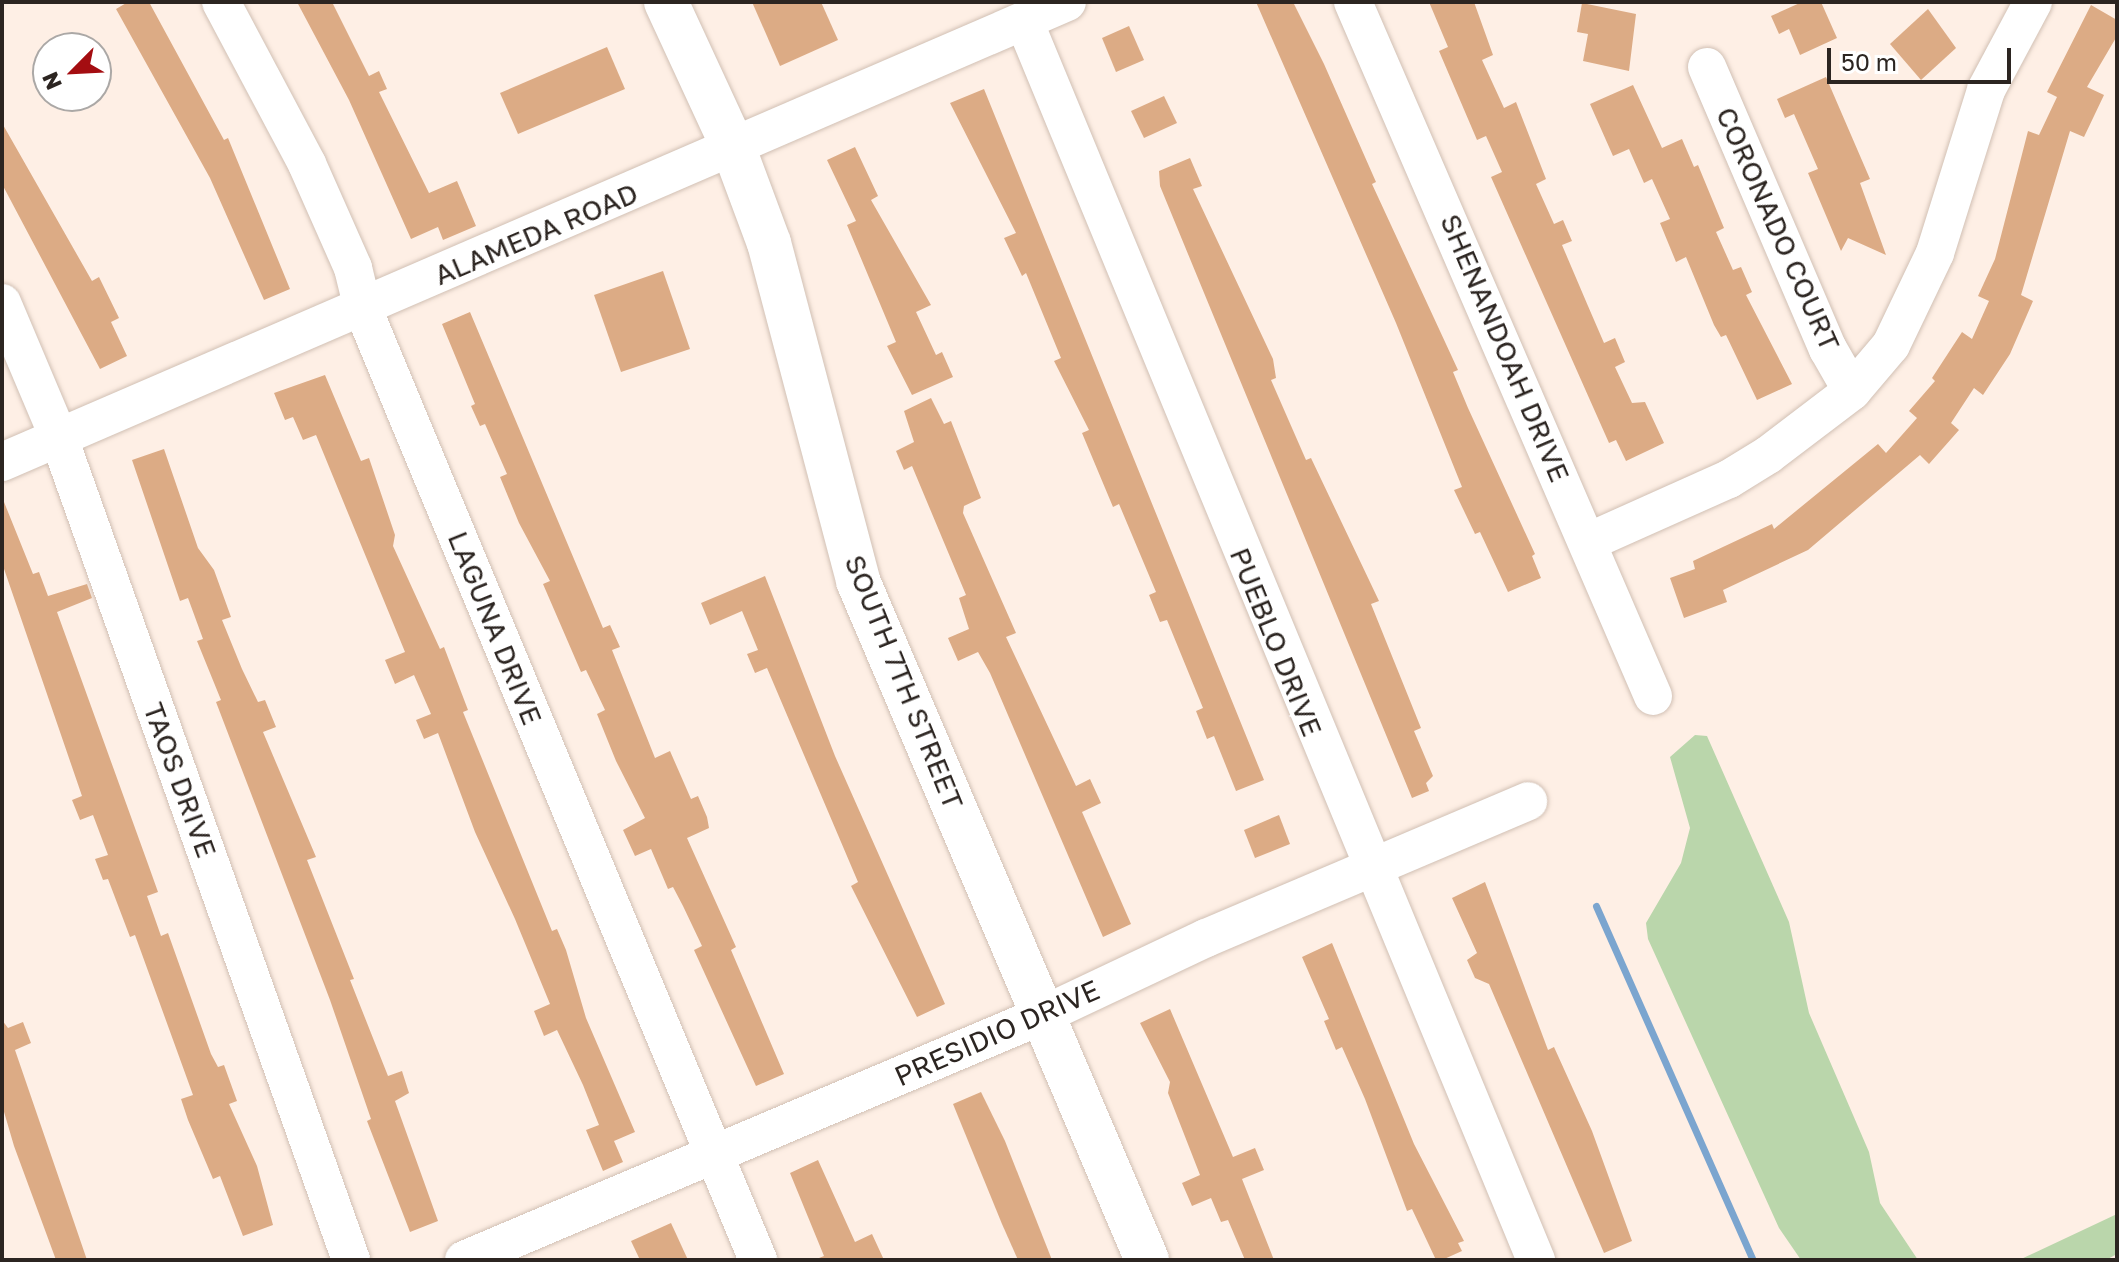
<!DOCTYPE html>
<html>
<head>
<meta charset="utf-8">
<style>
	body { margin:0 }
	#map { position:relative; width:2119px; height:1262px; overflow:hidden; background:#feefe5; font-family:"Golos Text",sans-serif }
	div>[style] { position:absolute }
	.green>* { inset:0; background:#bad6ab }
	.stream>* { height:7px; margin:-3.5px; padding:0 3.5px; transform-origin:3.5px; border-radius:3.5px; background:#7ba5cf }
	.building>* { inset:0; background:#dcab85 }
	.roads { filter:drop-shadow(0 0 2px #d1c0b4) drop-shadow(0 0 2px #d1c0b4) }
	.minor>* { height:38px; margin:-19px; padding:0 19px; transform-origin:19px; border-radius:19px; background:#fff }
	.major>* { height:44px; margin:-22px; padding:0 22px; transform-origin:22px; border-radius:22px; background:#fff }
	span { translate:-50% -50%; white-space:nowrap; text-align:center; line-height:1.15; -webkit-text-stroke:7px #fff; paint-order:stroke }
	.street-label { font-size:28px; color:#2c2521 }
	.frame { position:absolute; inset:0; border:4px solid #2c2521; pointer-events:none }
	.north { position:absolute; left:32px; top:32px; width:80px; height:80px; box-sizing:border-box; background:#fff; border:2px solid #aba8a6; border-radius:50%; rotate:246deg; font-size:22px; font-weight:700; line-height:32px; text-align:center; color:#2c2521 }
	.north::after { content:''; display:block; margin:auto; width:28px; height:36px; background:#a40d11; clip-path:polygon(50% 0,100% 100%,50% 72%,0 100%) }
	.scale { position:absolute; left:1827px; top:48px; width:184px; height:36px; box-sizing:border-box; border:4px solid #2c2521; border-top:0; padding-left:10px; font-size:24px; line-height:28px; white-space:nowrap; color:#2c2521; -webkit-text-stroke:6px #fff; paint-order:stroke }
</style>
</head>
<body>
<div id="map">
	<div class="green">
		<div style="clip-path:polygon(1695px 735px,1707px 736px,1789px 922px,1809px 1013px,1869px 1152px,1880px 1203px,1918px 1260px,1801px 1260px,1779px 1228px,1648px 939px,1646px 923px,1681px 863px,1690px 828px,1670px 757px)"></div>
		<div style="clip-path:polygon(2117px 1214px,2117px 1254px,2106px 1260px,2019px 1260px)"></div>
	</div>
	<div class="stream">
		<div style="left:1596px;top:906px;width:387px;rotate:66.1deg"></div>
	</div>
	<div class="building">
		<div style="clip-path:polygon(128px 2px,149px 2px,224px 140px,228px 138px,290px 289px,264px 300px,210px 178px,116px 9px)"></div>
		<div style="clip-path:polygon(297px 2px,332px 2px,369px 76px,379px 71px,387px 89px,379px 92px,429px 193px,457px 181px,476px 226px,443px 240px,438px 227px,411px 239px,349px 100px)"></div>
		<div style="clip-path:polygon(752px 2px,821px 2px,838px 40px,780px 66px)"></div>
		<div style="clip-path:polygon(1256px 2px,1293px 2px,1324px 64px,1376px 182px,1372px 184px,1458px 370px,1453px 372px,1468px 408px,1535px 554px,1532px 556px,1541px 578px,1508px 592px,1480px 532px,1475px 534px,1454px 490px,1462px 487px,1396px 323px)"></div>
		<div style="clip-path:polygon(1429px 2px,1474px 2px,1493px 55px,1482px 60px,1504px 108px,1516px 102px,1546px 179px,1536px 184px,1554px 224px,1563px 220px,1572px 241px,1562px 245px,1588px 306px,1604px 343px,1615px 338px,1625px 362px,1615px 367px,1632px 403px,1645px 402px,1664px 443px,1626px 461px,1616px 440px,1609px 443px,1491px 177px,1502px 172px,1486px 136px,1477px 140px,1439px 51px,1448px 47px)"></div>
		<div style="clip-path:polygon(1802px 2px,1821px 2px,1837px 38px,1800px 55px,1789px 29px,1779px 34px,1771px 16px)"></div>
		<div style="clip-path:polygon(1582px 3px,1636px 14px,1629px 71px,1583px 61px,1588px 34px,1577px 32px)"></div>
		<div style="clip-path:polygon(2091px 5px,2117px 20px,2117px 36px,2087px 87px,2104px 95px,2084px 137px,2070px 131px,2021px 295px,2033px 301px,2010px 354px,1983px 395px,1974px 388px,1951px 423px,1959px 430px,1929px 464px,1920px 455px,1808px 550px,1723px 590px,1727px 602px,1684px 618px,1670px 578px,1695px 569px,1693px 561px,1772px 524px,1774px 529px,1878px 444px,1886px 453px,1917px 418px,1909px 411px,1935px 381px,1932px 378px,1962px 332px,1972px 339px,1989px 301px,1978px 296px,1995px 259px,2028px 131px,2039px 135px,2057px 97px,2047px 92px)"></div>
		<div style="clip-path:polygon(1928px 9px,1956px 48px,1921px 80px,1890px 44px)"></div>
		<div style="clip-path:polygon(1129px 26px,1144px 60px,1116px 72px,1102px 38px)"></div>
		<div style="clip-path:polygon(607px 47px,625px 89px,518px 134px,500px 93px)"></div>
		<div style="clip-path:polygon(1826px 77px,1870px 179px,1860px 183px,1886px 255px,1848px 238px,1841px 251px,1808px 173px,1818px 169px,1794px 114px,1785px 118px,1777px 99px)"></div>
		<div style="clip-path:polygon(1633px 85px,1662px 148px,1682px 139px,1694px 167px,1698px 165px,1724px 228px,1716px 232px,1733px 270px,1741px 267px,1752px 292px,1746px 295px,1792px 384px,1757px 400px,1726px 335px,1721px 337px,1714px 325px,1686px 257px,1676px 262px,1660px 223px,1670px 219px,1652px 179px,1644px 183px,1629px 149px,1613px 156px,1590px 104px)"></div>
		<div style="clip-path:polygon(984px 89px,1264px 780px,1236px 791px,1214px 736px,1207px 739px,1196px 711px,1203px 708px,1167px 620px,1160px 622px,1149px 595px,1156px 592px,1119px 504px,1113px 507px,1082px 433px,1089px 430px,1054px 361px,1061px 358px,1026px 273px,1022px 276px,1004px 238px,1016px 233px,950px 103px)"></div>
		<div style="clip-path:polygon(1164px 96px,1177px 123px,1144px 138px,1131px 111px)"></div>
		<div style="clip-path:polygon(2px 123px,92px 281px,99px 277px,119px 318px,111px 322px,127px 356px,100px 369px,2px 184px)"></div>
		<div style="clip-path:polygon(855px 147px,878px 196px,871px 200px,931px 305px,916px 312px,936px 355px,942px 352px,953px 377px,912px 395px,887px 346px,896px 342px,847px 225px,856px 221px,827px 160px)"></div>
		<div style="clip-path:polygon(1190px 158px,1202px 186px,1193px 189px,1273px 359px,1276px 378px,1271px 380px,1306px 460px,1311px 458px,1379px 601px,1371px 604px,1421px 728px,1414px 731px,1433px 776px,1426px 783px,1429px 791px,1412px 798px,1160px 186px,1159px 171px)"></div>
		<div style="clip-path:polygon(663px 271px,690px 349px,621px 372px,594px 295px)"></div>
		<div style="clip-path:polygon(470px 312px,603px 628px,610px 625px,620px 647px,612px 650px,655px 758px,670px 751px,691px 799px,698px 796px,707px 817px,709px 828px,687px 838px,736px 947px,731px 950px,784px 1074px,756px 1086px,694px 950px,702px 946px,683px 906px,673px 887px,668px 889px,651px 849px,635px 856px,623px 830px,645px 818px,616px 761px,597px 714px,605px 710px,586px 670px,581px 672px,543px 584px,550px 581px,519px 523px,500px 477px,507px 474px,485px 424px,480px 426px,471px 406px,475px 404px,442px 324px)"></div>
		<div style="clip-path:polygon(325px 375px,361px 461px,369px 458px,395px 535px,393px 546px,440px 649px,444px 647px,468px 710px,463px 712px,552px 931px,557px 929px,566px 950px,586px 1018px,635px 1132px,614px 1141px,623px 1162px,603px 1171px,586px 1130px,599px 1125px,583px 1085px,557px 1030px,544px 1036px,534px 1011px,550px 1004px,515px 919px,475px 832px,438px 733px,424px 739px,416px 720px,431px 714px,414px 675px,395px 684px,385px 660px,405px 652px,316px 435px,303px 440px,293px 417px,285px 420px,274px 393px)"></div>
		<div style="clip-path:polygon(931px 398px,944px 424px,951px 421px,981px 498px,964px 506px,963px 513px,1016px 633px,1006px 637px,1076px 786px,1090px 779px,1101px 803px,1082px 812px,1131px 924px,1103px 937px,990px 673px,978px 652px,958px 661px,948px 638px,969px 629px,959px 598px,966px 595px,912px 466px,904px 470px,896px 451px,914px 442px,904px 411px)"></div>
		<div style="clip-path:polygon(164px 449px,198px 548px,214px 570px,231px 617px,222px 620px,242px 669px,258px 702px,265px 700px,276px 727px,263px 732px,316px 857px,307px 860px,354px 979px,350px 980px,388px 1076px,402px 1071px,409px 1093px,395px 1101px,438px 1221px,410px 1232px,367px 1121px,371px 1119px,330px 1000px,216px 702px,221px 700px,197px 641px,203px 639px,188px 598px,180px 601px,132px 460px)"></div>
		<div style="clip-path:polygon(2px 497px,33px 574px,39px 572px,48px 596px,87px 584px,92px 598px,57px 612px,148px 864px,158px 892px,147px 896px,161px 936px,168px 933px,211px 1054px,218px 1067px,224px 1065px,237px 1101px,229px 1104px,257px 1166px,273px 1225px,243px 1236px,220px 1176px,213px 1179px,188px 1120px,181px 1099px,193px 1095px,135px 935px,130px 937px,108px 879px,103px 880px,95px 859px,108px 855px,93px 815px,80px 820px,72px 800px,82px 796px,2px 563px)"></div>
		<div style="clip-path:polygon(765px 576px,835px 756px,945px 1004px,917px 1017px,851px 886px,858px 882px,767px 668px,755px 673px,747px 654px,758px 650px,742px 611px,710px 625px,701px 603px)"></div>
		<div style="clip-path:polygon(1279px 815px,1290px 844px,1255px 858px,1244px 830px)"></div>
		<div style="clip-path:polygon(1485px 882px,1548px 1050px,1554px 1047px,1592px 1131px,1632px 1241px,1604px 1253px,1489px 984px,1475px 978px,1467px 960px,1477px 953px,1452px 898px)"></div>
		<div style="clip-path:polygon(1332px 943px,1414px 1144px,1464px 1241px,1458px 1243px,1462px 1251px,1442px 1260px,1436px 1260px,1412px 1209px,1407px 1211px,1365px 1099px,1342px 1047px,1336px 1050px,1324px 1021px,1329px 1019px,1302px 957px)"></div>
		<div style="clip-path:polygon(1170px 1009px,1233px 1157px,1255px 1148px,1264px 1170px,1242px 1179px,1274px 1260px,1245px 1260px,1228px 1220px,1221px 1222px,1211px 1198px,1192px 1206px,1182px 1183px,1200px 1175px,1168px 1093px,1170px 1082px,1140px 1023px)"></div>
		<div style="clip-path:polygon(2px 1020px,8px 1028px,23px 1022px,31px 1043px,15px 1050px,87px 1260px,56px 1260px,14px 1146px,2px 1105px)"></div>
		<div style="clip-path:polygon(981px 1092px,1005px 1141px,1052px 1260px,1018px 1260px,1002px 1224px,953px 1104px)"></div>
		<div style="clip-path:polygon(818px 1160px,855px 1242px,872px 1234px,884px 1260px,814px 1260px,824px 1256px,790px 1173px)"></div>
		<div style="clip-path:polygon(671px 1223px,688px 1260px,640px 1260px,631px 1241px)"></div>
	</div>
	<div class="roads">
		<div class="minor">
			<div style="left:221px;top:2px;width:183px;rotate:62deg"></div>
			<div style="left:307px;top:164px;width:114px;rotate:66.1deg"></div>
			<div style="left:353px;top:268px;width:42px;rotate:76.3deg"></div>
			<div style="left:363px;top:309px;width:1030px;rotate:67.44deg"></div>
			<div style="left:1353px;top:2px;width:756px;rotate:66.62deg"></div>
			<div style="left:1024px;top:21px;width:1341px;rotate:67.55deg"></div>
			<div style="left:1707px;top:67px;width:307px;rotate:66.8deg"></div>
			<div style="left:1828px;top:349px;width:48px;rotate:60.3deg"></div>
			<div style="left:2px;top:303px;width:147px;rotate:67.1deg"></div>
			<div style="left:59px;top:438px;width:872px;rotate:70.44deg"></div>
			<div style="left:2px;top:462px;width:1160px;rotate:-23.36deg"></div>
			<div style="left:1588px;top:542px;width:154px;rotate:-24.1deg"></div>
			<div style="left:1729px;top:479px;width:46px;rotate:-31.6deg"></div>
			<div style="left:1768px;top:455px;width:106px;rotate:-37.3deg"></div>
			<div style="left:1852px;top:391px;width:60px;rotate:-49.7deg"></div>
			<div style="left:1891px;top:345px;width:102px;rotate:-64.4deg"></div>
			<div style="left:1935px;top:253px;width:171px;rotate:-72.6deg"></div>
			<div style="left:1986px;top:90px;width:100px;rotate:-61.9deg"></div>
			<div style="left:464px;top:1260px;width:629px;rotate:-22.94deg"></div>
			<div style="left:1043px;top:1015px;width:180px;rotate:-25.3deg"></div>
			<div style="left:1206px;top:938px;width:350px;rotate:-23deg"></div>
		</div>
		<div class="major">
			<div style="left:666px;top:2px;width:162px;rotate:65.2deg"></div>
			<div style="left:734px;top:149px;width:100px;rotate:69.6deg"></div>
			<div style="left:769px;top:243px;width:350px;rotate:75.2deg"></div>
			<div style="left:858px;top:581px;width:738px;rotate:66.94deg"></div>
		</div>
	</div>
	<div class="street-label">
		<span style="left:1778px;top:229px;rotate:66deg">CORONADO COURT</span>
		<span style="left:536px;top:234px;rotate:-23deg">ALAMEDA ROAD</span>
		<span style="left:1505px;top:348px;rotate:67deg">SHENANDOAH DRIVE</span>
		<span style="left:495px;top:628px;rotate:68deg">LAGUNA DRIVE</span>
		<span style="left:1276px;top:642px;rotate:68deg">PUEBLO DRIVE</span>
		<span style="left:904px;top:682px;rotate:68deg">SOUTH 7TH STREET</span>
		<span style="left:180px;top:780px;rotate:70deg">TAOS DRIVE</span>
		<span style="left:997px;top:1033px;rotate:-24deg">PRESIDIO DRIVE</span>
	</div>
	<div class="frame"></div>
	<div class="north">N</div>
	<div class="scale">50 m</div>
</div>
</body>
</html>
